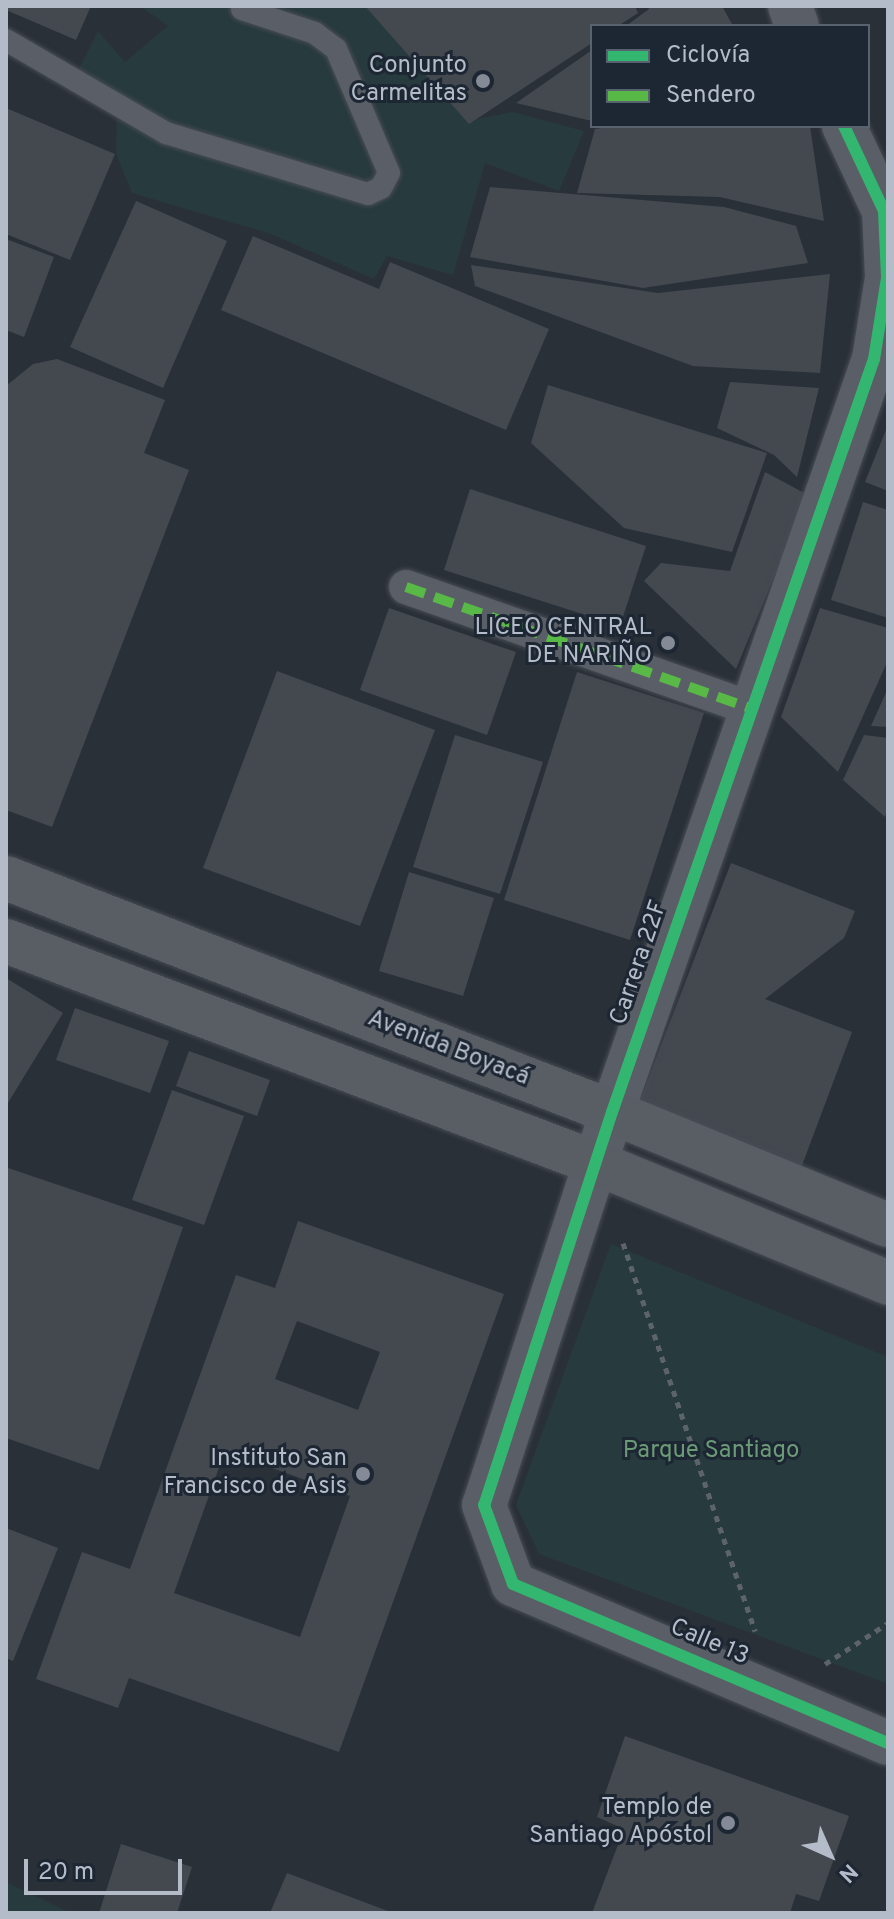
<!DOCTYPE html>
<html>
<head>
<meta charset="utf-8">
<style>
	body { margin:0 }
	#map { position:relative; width:894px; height:1919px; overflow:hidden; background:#2a3038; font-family:Overpass,sans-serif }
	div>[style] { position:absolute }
	.green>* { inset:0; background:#273a3e }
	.building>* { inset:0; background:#444950 }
	.path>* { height:5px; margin-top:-2.5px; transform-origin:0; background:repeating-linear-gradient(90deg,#5d636a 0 6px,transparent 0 12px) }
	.roads { filter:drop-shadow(0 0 2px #484c53) drop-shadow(0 0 2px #484c53) }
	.service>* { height:22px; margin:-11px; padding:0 11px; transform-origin:11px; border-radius:11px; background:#5a5e66 }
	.pedestrian>* { height:34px; margin:-17px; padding:0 17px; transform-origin:17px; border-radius:17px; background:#5a5e66 }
	.minor>* { height:44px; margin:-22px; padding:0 22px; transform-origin:22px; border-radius:22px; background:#5a5e66 }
	.tertiary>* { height:44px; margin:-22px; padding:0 22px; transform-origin:22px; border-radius:22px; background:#5a5e66 }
	.secondary>* { height:44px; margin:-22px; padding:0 22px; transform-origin:22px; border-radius:22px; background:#595d64 }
	.quiet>* { height:10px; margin-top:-5px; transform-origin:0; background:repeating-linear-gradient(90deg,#58b947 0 20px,transparent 0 30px) }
	.cycleway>* { height:12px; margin:-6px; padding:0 6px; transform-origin:6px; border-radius:6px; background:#33b770 }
	.dots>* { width:22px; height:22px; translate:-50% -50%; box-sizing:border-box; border:4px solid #1d2633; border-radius:50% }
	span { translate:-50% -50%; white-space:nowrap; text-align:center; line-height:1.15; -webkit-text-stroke:6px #1d2633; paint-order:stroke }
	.poi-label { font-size:24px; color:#b4bcc9 }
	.right { translate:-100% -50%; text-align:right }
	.street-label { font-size:24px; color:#b4bcc9 }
	.park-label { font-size:24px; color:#6b9a76 }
	.frame { position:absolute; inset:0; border:8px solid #b4bcc9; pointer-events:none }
	.legend { position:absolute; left:590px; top:24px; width:280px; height:104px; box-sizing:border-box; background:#1d2633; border:2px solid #59626f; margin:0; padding:10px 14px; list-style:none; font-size:24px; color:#b4bcc9 }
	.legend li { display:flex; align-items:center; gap:16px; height:40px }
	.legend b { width:40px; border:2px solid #59626f }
	.north { position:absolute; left:790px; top:1815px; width:80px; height:80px; -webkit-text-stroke:6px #1d2633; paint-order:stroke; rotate:135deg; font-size:22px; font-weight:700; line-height:32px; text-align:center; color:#b4bcc9 }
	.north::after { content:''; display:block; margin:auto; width:28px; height:36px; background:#b4bcc9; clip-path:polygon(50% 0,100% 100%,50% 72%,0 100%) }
	.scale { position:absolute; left:24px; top:1859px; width:158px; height:36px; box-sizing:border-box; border:4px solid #b4bcc9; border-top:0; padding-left:10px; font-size:24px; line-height:28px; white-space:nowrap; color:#b4bcc9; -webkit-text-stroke:6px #1d2633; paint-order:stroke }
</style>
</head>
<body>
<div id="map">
	<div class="green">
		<div style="clip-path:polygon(140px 6px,370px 6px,477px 119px,513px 112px,584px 131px,559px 191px,485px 163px,453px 275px,387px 256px,374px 279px,271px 234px,132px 193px,116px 154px,117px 97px,79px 69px,98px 31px,125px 62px,168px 26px)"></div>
		<div style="clip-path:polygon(611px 1244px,888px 1357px,888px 1684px,539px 1554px,516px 1505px)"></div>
		<div style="clip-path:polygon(6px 1882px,71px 1913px,6px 1913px)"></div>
	</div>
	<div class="building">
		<div style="clip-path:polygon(6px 6px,91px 6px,76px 40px,6px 10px)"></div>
		<div style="clip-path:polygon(365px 6px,635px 6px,638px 13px,618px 26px,592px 26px,592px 43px,469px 124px)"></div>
		<div style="clip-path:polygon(648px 6px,722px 6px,733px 26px,626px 26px,649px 9px)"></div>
		<div style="clip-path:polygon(592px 50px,592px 121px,516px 103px)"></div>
		<div style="clip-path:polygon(6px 108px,115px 154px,70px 260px,6px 234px)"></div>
		<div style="clip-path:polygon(614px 126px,810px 126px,824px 221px,720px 197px,577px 193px,595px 129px)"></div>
		<div style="clip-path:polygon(490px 187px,724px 207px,796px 226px,808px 263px,643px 288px,470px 257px)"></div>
		<div style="clip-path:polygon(136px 201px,227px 241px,163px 388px,70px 347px)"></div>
		<div style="clip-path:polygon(253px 236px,379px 289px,390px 262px,549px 329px,506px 430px,221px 310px)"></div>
		<div style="clip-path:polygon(6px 239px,54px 257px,24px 337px,6px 330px)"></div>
		<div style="clip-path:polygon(471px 265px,658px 293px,830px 274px,820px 373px,693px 366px,475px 286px)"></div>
		<div style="clip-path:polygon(57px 359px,165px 400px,144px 453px,189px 470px,52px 827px,6px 810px,6px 386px,33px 364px)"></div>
		<div style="clip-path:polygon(730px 382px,819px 388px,797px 477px,774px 455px,717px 428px)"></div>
		<div style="clip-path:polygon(548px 385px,767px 453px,732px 552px,624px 528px,531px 443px)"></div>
		<div style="clip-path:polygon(888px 425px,888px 491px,865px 482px)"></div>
		<div style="clip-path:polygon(765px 472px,808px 495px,736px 669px,644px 581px,661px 563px,730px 571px)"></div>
		<div style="clip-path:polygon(470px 489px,646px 546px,620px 626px,444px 570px)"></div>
		<div style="clip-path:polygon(863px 502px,888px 510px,888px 618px,831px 600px)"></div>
		<div style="clip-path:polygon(389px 608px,516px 652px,487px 735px,360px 690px)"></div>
		<div style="clip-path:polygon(820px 608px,888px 628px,888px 660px,838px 772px,781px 717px)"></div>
		<div style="clip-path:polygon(277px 671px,435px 730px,360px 926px,203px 868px)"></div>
		<div style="clip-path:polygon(577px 672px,704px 713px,630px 940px,504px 900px)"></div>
		<div style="clip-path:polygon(888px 688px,888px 727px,871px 726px)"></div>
		<div style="clip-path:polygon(455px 735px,543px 762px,500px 894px,413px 867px)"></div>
		<div style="clip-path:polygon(864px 735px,888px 738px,888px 807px,885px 817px,843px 780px)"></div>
		<div style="clip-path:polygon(731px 863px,855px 911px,844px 938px,765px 999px,852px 1032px,801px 1168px,637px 1108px)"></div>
		<div style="clip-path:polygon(409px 872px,494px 898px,463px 996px,379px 971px)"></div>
		<div style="clip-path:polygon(6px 978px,63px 1013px,6px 1106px)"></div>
		<div style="clip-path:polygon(75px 1008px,169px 1041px,150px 1093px,56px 1060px)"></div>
		<div style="clip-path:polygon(189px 1051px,270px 1080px,257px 1116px,176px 1086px)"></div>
		<div style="clip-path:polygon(172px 1090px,244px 1116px,204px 1225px,132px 1200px)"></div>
		<div style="clip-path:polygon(8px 1168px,183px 1227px,99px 1470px,6px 1438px)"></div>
		<div style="clip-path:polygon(evenodd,298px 1221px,504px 1294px,339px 1752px,129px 1678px,118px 1708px,36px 1679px,82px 1552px,130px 1569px,236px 1275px,275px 1288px,298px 1221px,297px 1321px,380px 1352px,358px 1410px,275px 1379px,297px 1321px,298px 1221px,225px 1451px,350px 1496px,300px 1637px,174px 1593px,225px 1451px)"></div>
		<div style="clip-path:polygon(6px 1528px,58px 1548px,13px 1661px,6px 1658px)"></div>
		<div style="clip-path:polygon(625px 1736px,849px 1816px,819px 1901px,796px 1894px,790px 1913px,592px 1913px,624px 1829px,597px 1817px)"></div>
		<div style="clip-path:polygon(121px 1844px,192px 1867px,177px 1913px,99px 1913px)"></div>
		<div style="clip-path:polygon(287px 1873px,393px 1913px,270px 1913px)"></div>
	</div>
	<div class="path">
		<div style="left:623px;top:1243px;width:410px;rotate:71.2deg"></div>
		<div style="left:825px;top:1664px;width:75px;rotate:-33.1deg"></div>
	</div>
	<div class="roads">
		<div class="service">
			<div style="left:6px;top:40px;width:185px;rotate:30.2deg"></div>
			<div style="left:166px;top:133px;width:211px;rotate:16.8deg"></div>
			<div style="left:368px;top:194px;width:14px;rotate:-25deg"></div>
			<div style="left:381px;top:188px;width:17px;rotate:-62deg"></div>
			<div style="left:389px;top:173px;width:135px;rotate:-113.1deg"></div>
			<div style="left:336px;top:49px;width:26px;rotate:-143deg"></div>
			<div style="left:315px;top:33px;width:77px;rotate:-161.8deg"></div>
		</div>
		<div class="pedestrian">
			<div style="left:406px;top:587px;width:367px;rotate:19.4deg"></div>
		</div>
		<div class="minor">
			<div style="left:790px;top:6px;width:21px;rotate:71deg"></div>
			<div style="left:844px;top:126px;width:94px;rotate:64.8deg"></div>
			<div style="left:884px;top:211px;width:67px;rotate:87.4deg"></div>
			<div style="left:887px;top:278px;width:82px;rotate:99.1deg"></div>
			<div style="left:874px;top:359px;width:797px;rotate:109.18deg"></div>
			<div style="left:612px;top:1112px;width:413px;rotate:108deg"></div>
			<div style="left:484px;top:1505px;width:84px;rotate:69.8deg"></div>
			<div style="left:513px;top:1584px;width:407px;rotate:23deg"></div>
		</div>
		<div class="tertiary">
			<div style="left:874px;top:359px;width:15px;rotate:23deg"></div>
		</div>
		<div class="secondary">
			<div style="left:6px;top:878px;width:650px;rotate:21.11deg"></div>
			<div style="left:612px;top:1112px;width:298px;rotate:22.3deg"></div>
			<div style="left:6px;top:941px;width:630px;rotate:20.62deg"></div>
			<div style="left:596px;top:1163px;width:316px;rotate:22.3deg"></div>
		</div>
	</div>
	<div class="quiet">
		<div style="left:406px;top:587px;width:367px;rotate:19.4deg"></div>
	</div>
	<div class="cycleway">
		<div style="left:844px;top:126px;width:94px;rotate:64.8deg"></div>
		<div style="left:884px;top:211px;width:67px;rotate:87.4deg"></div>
		<div style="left:887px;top:278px;width:82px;rotate:99.1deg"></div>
		<div style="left:874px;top:359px;width:797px;rotate:109.18deg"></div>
		<div style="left:612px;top:1112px;width:413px;rotate:108deg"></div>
		<div style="left:484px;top:1505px;width:84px;rotate:69.8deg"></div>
		<div style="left:513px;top:1584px;width:407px;rotate:23deg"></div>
	</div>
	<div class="dots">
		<div style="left:483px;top:81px;background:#848b96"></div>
		<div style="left:668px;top:643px;background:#848b96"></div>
		<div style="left:363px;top:1474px;background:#848b96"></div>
		<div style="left:728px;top:1823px;background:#848b96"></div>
	</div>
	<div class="poi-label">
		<span class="right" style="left:467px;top:81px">Conjunto<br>Carmelitas</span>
		<span class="right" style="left:652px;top:643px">LICEO CENTRAL<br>DE NARIÑO</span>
		<span class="right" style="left:347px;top:1474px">Instituto San<br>Francisco de Asis</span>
		<span class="right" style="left:712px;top:1823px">Templo de<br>Santiago Apóstol</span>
	</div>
	<div class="street-label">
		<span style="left:640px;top:963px;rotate:-71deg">Carrera 22F</span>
		<span style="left:448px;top:1049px;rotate:21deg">Avenida Boyacá</span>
		<span style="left:709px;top:1643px;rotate:23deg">Calle 13</span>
	</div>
	<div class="park-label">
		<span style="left:711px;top:1452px">Parque Santiago</span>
	</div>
	<div class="frame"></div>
	<ul class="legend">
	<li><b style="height:10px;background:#33b770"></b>Ciclovía</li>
	<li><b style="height:10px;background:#58b947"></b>Sendero</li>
	</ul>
	<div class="north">N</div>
	<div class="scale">20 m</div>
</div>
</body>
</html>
